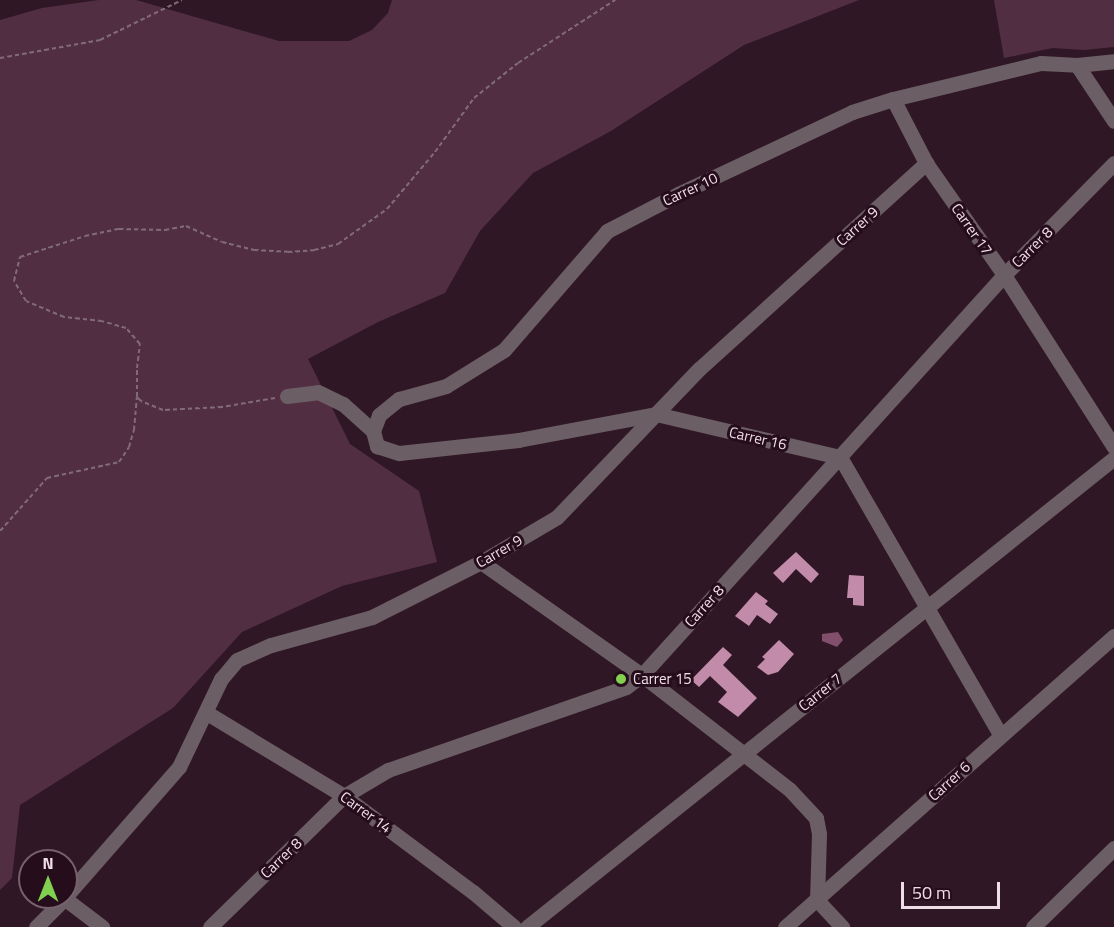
<!DOCTYPE html>
<html>
<head>
<meta charset="utf-8">
<style>
	body { margin:0 }
	#map { position:relative; width:1114px; height:927px; overflow:hidden; background:#301725; font-family:"Titillium Web",sans-serif }
	div>[style] { position:absolute }
	.green>* { inset:0; background:#522e43 }
	.water>* { inset:0; background:#814e6b }
	.building>* { inset:0; background:#c28ba9 }
	.path>* { height:2px; margin-top:-1px; transform-origin:0; background:repeating-linear-gradient(90deg,#816b77 0 4.5px,transparent 0 7.5px) }
	.minor>* { height:15px; margin:-7.5px; padding:0 7.5px; transform-origin:7.5px; border-radius:7.5px; background:#6c5e65 }
	.dots>* { width:16px; height:16px; translate:-50% -50%; box-sizing:border-box; border:3px solid #250d1c; border-radius:50% }
	span { translate:-50% -50%; white-space:nowrap; text-align:center; line-height:1.15; -webkit-text-stroke:6px #250d1c; paint-order:stroke }
	.street-label { font-size:15px; color:#f0dee7 }
	.poi-label { font-size:15px; color:#f0dee7 }
	.left { translate:0 -50%; text-align:left }
	.north { position:absolute; left:18px; top:849px; width:60px; height:60px; box-sizing:border-box; background:#250d1c; border:2px solid #76616d; border-radius:50%; rotate:0deg; font-size:16px; font-weight:700; line-height:24px; text-align:center; color:#f0dee7 }
	.north::after { content:''; display:block; margin:auto; width:21px; height:27px; background:#81d050; clip-path:polygon(50% 0,100% 100%,50% 72%,0 100%) }
	.scale { position:absolute; left:901px; top:882px; width:99px; height:27px; box-sizing:border-box; border:3px solid #f0dee7; border-top:0; padding-left:8px; font-size:18px; line-height:21px; white-space:nowrap; color:#f0dee7; -webkit-text-stroke:4px #250d1c; paint-order:stroke }
</style>
</head>
<body>
<div id="map">
	<div class="green">
		<div style="clip-path:polygon(99px 0,136px 0,279px 41px,349px 41px,372px 30px,388px 13px,392px 0,859px 0,744px 45px,611px 131px,533px 173px,480px 231px,445px 293px,378px 322px,308px 359px,350px 444px,419px 491px,437px 562px,342px 586px,242px 632px,173px 708px,20px 805px,12px 878px,0 890px,0 20px,42px 8px)"></div>
		<div style="clip-path:polygon(994px 0,1114px 0,1114px 47px,1084px 50px,1053px 48px,1004px 58px)"></div>
	</div>
	<div class="water">
		<div style="clip-path:polygon(838px 632px,843px 640px,837px 647px,822px 641px,822px 634px)"></div>
	</div>
	<div class="building">
		<div style="clip-path:polygon(796px 552px,819px 574px,811px 583px,796px 569px,783px 583px,773px 573px)"></div>
		<div style="clip-path:polygon(849px 575px,864px 576px,864px 606px,853px 605px,853px 598px,847px 598px)"></div>
		<div style="clip-path:polygon(756px 592px,768px 601px,765px 604px,778px 614px,770px 624px,757px 615px,749px 626px,735px 616px)"></div>
		<div style="clip-path:polygon(779px 640px,794px 654px,778px 672px,768px 675px,757px 667px,765px 659px,762px 657px)"></div>
		<div style="clip-path:polygon(723px 647px,732px 655px,723px 665px,757px 698px,738px 717px,718px 702px,727px 692px,710px 676px,699px 687px,691px 680px)"></div>
	</div>
	<div class="path">
		<div style="left:0;top:58px;width:102px;rotate:-10.2deg"></div>
		<div style="left:100px;top:40px;width:91px;rotate:-26deg"></div>
		<div style="left:275px;top:398px;width:54px;rotate:170.4deg"></div>
		<div style="left:222px;top:407px;width:59px;rotate:177.1deg"></div>
		<div style="left:163px;top:410px;width:24px;rotate:-158deg"></div>
		<div style="left:141px;top:401px;width:6px;rotate:-135deg"></div>
		<div style="left:137px;top:397px;width:29px;rotate:-90deg"></div>
		<div style="left:137px;top:368px;width:24px;rotate:-83deg"></div>
		<div style="left:140px;top:344px;width:21px;rotate:-131deg"></div>
		<div style="left:126px;top:328px;width:25px;rotate:-164deg"></div>
		<div style="left:102px;top:321px;width:38px;rotate:-174deg"></div>
		<div style="left:64px;top:317px;width:41px;rotate:-157.2deg"></div>
		<div style="left:26px;top:301px;width:23px;rotate:-121deg"></div>
		<div style="left:14px;top:281px;width:25px;rotate:-76deg"></div>
		<div style="left:20px;top:257px;width:68px;rotate:-17.9deg"></div>
		<div style="left:85px;top:236px;width:35px;rotate:-12deg"></div>
		<div style="left:119px;top:229px;width:46px;rotate:1.2deg"></div>
		<div style="left:165px;top:230px;width:21px;rotate:-11deg"></div>
		<div style="left:186px;top:226px;width:39px;rotate:24deg"></div>
		<div style="left:222px;top:242px;width:33px;rotate:14deg"></div>
		<div style="left:254px;top:250px;width:34px;rotate:3deg"></div>
		<div style="left:288px;top:252px;width:26px;rotate:-4deg"></div>
		<div style="left:314px;top:250px;width:25px;rotate:-14deg"></div>
		<div style="left:338px;top:244px;width:60px;rotate:-35.5deg"></div>
		<div style="left:387px;top:209px;width:75px;rotate:-49.9deg"></div>
		<div style="left:435px;top:152px;width:67px;rotate:-54.2deg"></div>
		<div style="left:474px;top:98px;width:56px;rotate:-38.5deg"></div>
		<div style="left:518px;top:63px;width:116px;rotate:-33deg"></div>
		<div style="left:0;top:531px;width:71px;rotate:-48.4deg"></div>
		<div style="left:47px;top:478px;width:74px;rotate:-12.5deg"></div>
		<div style="left:119px;top:462px;width:18px;rotate:-56deg"></div>
		<div style="left:129px;top:447px;width:18px;rotate:-74deg"></div>
		<div style="left:134px;top:430px;width:33px;rotate:-85deg"></div>
	</div>
	<div class="minor">
		<div style="left:1077px;top:65px;width:67px;rotate:56.5deg"></div>
		<div style="left:893px;top:99px;width:72px;rotate:62.7deg"></div>
		<div style="left:926px;top:163px;width:136px;rotate:55.1deg"></div>
		<div style="left:1004px;top:275px;width:204px;rotate:57.4deg"></div>
		<div style="left:287px;top:396px;width:31px;rotate:-7deg"></div>
		<div style="left:318px;top:392px;width:28px;rotate:26deg"></div>
		<div style="left:343px;top:404px;width:40px;rotate:42deg"></div>
		<div style="left:373px;top:431px;width:17px;rotate:-69deg"></div>
		<div style="left:379px;top:415px;width:26px;rotate:-39deg"></div>
		<div style="left:399px;top:399px;width:49px;rotate:-15.5deg"></div>
		<div style="left:446px;top:386px;width:68px;rotate:-31.8deg"></div>
		<div style="left:504px;top:350px;width:157px;rotate:-49.1deg"></div>
		<div style="left:607px;top:231px;width:80px;rotate:-27.5deg"></div>
		<div style="left:678px;top:194px;width:192px;rotate:-25.2deg"></div>
		<div style="left:852px;top:112px;width:43px;rotate:-17.6deg"></div>
		<div style="left:893px;top:99px;width:152px;rotate:-13.7deg"></div>
		<div style="left:1041px;top:63px;width:36px;rotate:3deg"></div>
		<div style="left:1077px;top:65px;width:37px;rotate:-6deg"></div>
		<div style="left:373px;top:431px;width:16px;rotate:75deg"></div>
		<div style="left:377px;top:446px;width:23px;rotate:18deg"></div>
		<div style="left:399px;top:453px;width:120px;rotate:-6.2deg"></div>
		<div style="left:518px;top:440px;width:140px;rotate:-10.7deg"></div>
		<div style="left:656px;top:414px;width:189px;rotate:13.2deg"></div>
		<div style="left:840px;top:457px;width:320px;rotate:60deg"></div>
		<div style="left:481px;top:562px;width:197px;rotate:35.1deg"></div>
		<div style="left:642px;top:675px;width:187px;rotate:37.8deg"></div>
		<div style="left:790px;top:790px;width:38px;rotate:47deg"></div>
		<div style="left:816px;top:818px;width:16px;rotate:79deg"></div>
		<div style="left:819px;top:834px;width:66px;rotate:91.7deg"></div>
		<div style="left:817px;top:900px;width:37px;rotate:47deg"></div>
		<div style="left:207px;top:713px;width:160px;rotate:31.2deg"></div>
		<div style="left:344px;top:796px;width:161px;rotate:36.7deg"></div>
		<div style="left:473px;top:892px;width:54px;rotate:40.5deg"></div>
		<div style="left:66px;top:896px;width:171px;rotate:-48.8deg"></div>
		<div style="left:179px;top:767px;width:98px;rotate:-64.5deg"></div>
		<div style="left:221px;top:679px;width:25px;rotate:-50deg"></div>
		<div style="left:237px;top:660px;width:37px;rotate:-24deg"></div>
		<div style="left:271px;top:645px;width:105px;rotate:-15.5deg"></div>
		<div style="left:372px;top:617px;width:122px;rotate:-26.8deg"></div>
		<div style="left:481px;top:562px;width:88px;rotate:-30.6deg"></div>
		<div style="left:557px;top:517px;width:205px;rotate:-46.2deg"></div>
		<div style="left:699px;top:369px;width:307px;rotate:-42.2deg"></div>
		<div style="left:64px;top:898px;width:48px;rotate:37.3deg"></div>
		<div style="left:36px;top:927px;width:42px;rotate:-45deg"></div>
		<div style="left:210px;top:927px;width:187px;rotate:-44.4deg"></div>
		<div style="left:344px;top:796px;width:51px;rotate:-30.6deg"></div>
		<div style="left:388px;top:770px;width:252px;rotate:-19.2deg"></div>
		<div style="left:626px;top:687px;width:20px;rotate:-37deg"></div>
		<div style="left:642px;top:675px;width:539px;rotate:-47.85deg"></div>
		<div style="left:1004px;top:275px;width:157px;rotate:-45.5deg"></div>
		<div style="left:527px;top:927px;width:751px;rotate:-38.62deg"></div>
		<div style="left:785px;top:927px;width:439px;rotate:-41.5deg"></div>
		<div style="left:1033px;top:927px;width:113px;rotate:-44.3deg"></div>
	</div>
	<div class="dots">
		<div style="left:621px;top:679px;background:#81d050"></div>
	</div>
	<div class="street-label">
		<span style="left:690px;top:189px;rotate:-25deg">Carrer 10</span>
		<span style="left:857px;top:226px;rotate:-42deg">Carrer 9</span>
		<span style="left:972px;top:229px;rotate:55deg">Carrer 17</span>
		<span style="left:1032px;top:247px;rotate:-45deg">Carrer 8</span>
		<span style="left:758px;top:438px;rotate:13deg">Carrer 16</span>
		<span style="left:499px;top:551px;rotate:-30deg">Carrer 9</span>
		<span style="left:704px;top:606px;rotate:-48deg">Carrer 8</span>
		<span style="left:820px;top:692px;rotate:-39deg">Carrer 7</span>
		<span style="left:949px;top:781px;rotate:-42deg">Carrer 6</span>
		<span style="left:366px;top:812px;rotate:36deg">Carrer 14</span>
		<span style="left:281px;top:858px;rotate:-44deg">Carrer 8</span>
	</div>
	<div class="poi-label">
		<span class="left" style="left:633px;top:679px">Carrer 15</span>
	</div>
	<div class="north">N</div>
	<div class="scale">50 m</div>
</div>
</body>
</html>
